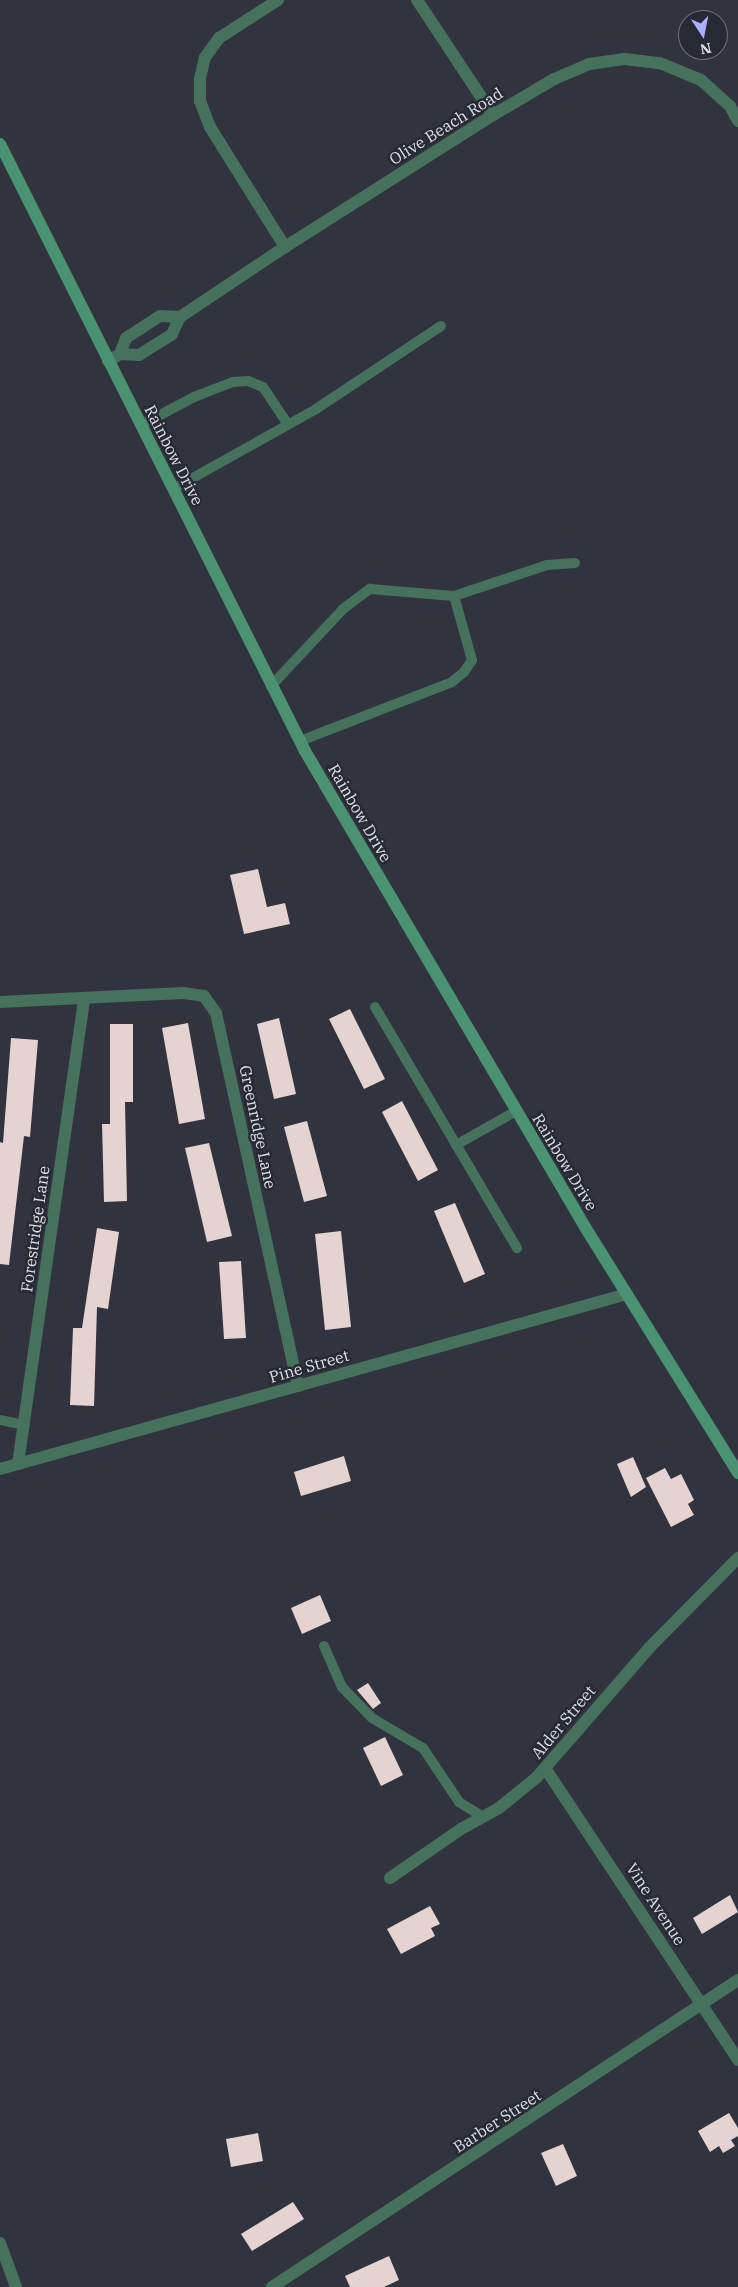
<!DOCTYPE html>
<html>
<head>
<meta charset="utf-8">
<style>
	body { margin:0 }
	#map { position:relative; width:738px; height:2287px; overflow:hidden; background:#31343f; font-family:"IBM Plex Serif",serif }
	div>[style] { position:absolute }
	.building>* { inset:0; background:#e4d3d0 }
	.lane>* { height:10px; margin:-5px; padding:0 5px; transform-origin:5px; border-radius:5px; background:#46715c }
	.street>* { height:12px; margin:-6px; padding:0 6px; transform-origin:6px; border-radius:6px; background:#46715c }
	.secondary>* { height:12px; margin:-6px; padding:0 6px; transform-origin:6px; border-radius:6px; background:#4a9271 }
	span { translate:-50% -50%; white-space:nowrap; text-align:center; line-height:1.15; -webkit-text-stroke:5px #272a34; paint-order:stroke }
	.street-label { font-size:16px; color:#dee0e7 }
	.north { position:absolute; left:678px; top:10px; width:50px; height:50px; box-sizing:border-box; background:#272a34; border:1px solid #70737c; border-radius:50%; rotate:169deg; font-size:14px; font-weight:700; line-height:20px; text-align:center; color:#dee0e7 }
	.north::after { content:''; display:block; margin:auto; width:18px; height:22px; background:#abaffb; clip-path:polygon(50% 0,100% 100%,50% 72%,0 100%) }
</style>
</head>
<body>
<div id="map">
	<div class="building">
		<div style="clip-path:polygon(258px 869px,267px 907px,285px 903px,290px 924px,244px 934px,230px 875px)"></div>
		<div style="clip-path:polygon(350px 1009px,385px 1079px,364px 1089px,329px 1019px)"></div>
		<div style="clip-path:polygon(279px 1018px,296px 1094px,274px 1099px,257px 1024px)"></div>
		<div style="clip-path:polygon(188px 1023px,205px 1119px,179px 1124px,162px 1028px)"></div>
		<div style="clip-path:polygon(110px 1024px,133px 1024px,133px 1102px,125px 1102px,127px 1201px,104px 1202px,102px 1124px,110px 1124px)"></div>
		<div style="clip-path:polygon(11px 1038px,38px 1040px,30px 1137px,24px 1136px,9px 1265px,0 1264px,0 1142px,3px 1143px)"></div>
		<div style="clip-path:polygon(402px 1101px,438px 1170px,418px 1181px,382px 1112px)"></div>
		<div style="clip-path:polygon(307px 1121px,327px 1196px,304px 1202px,284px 1127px)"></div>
		<div style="clip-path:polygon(209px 1143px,232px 1236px,207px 1242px,185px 1148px)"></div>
		<div style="clip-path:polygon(455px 1203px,485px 1274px,464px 1283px,434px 1211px)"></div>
		<div style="clip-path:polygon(97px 1228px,119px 1232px,108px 1309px,97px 1307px,94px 1406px,70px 1405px,73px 1328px,82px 1328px)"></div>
		<div style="clip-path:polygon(341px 1231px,351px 1327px,325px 1330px,315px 1234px)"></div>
		<div style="clip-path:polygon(241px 1261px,246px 1338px,224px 1339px,219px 1262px)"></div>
		<div style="clip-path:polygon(344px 1456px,351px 1481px,301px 1496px,294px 1472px)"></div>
		<div style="clip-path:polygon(633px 1457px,646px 1487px,631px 1497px,617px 1464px)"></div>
		<div style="clip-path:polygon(665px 1468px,671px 1479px,681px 1474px,694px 1500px,688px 1504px,694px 1515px,671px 1527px,646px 1478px)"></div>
		<div style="clip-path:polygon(320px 1595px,331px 1621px,302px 1634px,291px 1608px)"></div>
		<div style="clip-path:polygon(368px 1683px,381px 1703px,373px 1709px,357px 1690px)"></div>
		<div style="clip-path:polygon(385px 1737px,403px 1775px,381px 1786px,363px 1748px)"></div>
		<div style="clip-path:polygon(730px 1895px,738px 1912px,702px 1934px,693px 1918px)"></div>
		<div style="clip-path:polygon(430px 1906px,440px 1924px,431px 1928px,435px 1936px,401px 1954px,387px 1929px)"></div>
		<div style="clip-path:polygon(729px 2113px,738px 2128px,738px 2136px,731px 2140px,735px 2146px,723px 2153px,719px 2146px,710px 2152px,698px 2131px)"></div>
		<div style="clip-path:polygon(258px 2133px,263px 2161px,231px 2167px,226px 2139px)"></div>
		<div style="clip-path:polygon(563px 2144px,577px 2176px,556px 2186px,541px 2153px)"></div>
		<div style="clip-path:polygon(293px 2202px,304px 2219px,252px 2251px,241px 2234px)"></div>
		<div style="clip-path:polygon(389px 2256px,399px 2280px,384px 2287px,350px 2287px,345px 2276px)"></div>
	</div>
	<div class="lane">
		<div style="left:141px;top:425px;width:60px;rotate:-27.8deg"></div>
		<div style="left:194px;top:397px;width:42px;rotate:-21deg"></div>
		<div style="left:233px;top:382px;width:15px;rotate:-4deg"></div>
		<div style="left:248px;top:381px;width:16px;rotate:22deg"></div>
		<div style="left:263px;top:387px;width:43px;rotate:56.3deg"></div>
		<div style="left:173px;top:489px;width:164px;rotate:-29.2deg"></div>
		<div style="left:316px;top:409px;width:150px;rotate:-33.6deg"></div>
		<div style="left:271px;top:686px;width:105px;rotate:-46.9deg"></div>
		<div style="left:343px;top:609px;width:34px;rotate:-37deg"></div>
		<div style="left:370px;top:589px;width:84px;rotate:4.8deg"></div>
		<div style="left:454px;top:596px;width:98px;rotate:-18.4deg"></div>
		<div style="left:547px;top:565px;width:28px;rotate:-4deg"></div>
		<div style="left:300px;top:741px;width:163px;rotate:-21.2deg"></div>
		<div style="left:452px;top:682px;width:16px;rotate:-40deg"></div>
		<div style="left:464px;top:672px;width:14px;rotate:-56deg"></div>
		<div style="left:472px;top:660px;width:66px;rotate:-105.7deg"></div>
		<div style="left:375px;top:1007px;width:280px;rotate:59.5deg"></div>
		<div style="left:456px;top:1145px;width:69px;rotate:-29.5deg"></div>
		<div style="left:0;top:1420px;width:25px;rotate:12deg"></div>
		<div style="left:324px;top:1646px;width:45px;rotate:66.3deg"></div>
		<div style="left:342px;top:1687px;width:43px;rotate:45.9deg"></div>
		<div style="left:372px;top:1718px;width:59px;rotate:30.5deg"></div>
		<div style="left:423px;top:1748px;width:65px;rotate:56.3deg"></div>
		<div style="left:459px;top:1802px;width:28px;rotate:32deg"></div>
	</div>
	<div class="street">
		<div style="left:278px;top:0;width:70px;rotate:147.2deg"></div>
		<div style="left:219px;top:38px;width:24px;rotate:126deg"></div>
		<div style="left:205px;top:57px;width:23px;rotate:103deg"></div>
		<div style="left:200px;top:79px;width:22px;rotate:90deg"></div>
		<div style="left:200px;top:101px;width:28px;rotate:69deg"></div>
		<div style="left:210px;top:127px;width:142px;rotate:58deg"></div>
		<div style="left:417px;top:0;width:138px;rotate:56.5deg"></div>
		<div style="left:120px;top:354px;width:17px;rotate:-69deg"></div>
		<div style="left:126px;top:338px;width:40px;rotate:-32.9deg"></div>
		<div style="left:160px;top:316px;width:20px;rotate:3deg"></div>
		<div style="left:108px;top:361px;width:14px;rotate:-30deg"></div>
		<div style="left:120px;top:354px;width:19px;rotate:3deg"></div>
		<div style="left:139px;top:355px;width:39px;rotate:-32deg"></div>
		<div style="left:172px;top:334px;width:19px;rotate:-65deg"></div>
		<div style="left:180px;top:317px;width:126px;rotate:-33.7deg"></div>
		<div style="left:285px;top:247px;width:246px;rotate:-32.4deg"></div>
		<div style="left:493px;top:115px;width:71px;rotate:-30.5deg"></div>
		<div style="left:554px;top:79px;width:38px;rotate:-23deg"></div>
		<div style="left:589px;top:64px;width:36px;rotate:-8deg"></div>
		<div style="left:625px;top:59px;width:35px;rotate:7deg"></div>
		<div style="left:660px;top:63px;width:44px;rotate:22.5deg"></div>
		<div style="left:701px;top:80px;width:39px;rotate:42deg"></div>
		<div style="left:730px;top:106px;width:17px;rotate:62deg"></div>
		<div style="left:0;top:1002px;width:183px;rotate:-2.8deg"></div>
		<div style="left:183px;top:993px;width:21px;rotate:8deg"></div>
		<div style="left:204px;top:996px;width:21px;rotate:55deg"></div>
		<div style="left:216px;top:1013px;width:382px;rotate:77.6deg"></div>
		<div style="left:18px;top:1464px;width:471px;rotate:-81.9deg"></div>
		<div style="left:0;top:1469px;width:651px;rotate:-15.59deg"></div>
		<div style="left:545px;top:1768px;width:350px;rotate:56.5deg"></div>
		<div style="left:390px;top:1878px;width:86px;rotate:-34.6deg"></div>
		<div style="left:461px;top:1829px;width:43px;rotate:-28.9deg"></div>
		<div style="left:499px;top:1808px;width:49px;rotate:-39.2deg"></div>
		<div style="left:537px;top:1777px;width:171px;rotate:-49deg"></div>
		<div style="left:649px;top:1648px;width:127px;rotate:-45.3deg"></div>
		<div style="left:0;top:2243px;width:47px;rotate:70deg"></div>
		<div style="left:272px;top:2287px;width:558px;rotate:-33.38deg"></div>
	</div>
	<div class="secondary">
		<div style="left:0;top:144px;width:679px;rotate:63.32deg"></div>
		<div style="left:305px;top:751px;width:552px;rotate:59.53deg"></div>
		<div style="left:585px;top:1227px;width:290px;rotate:58.1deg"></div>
	</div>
	<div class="street-label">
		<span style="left:446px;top:126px;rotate:-32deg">Olive Beach Road</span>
		<span style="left:174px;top:455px;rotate:63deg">Rainbow Drive</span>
		<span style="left:360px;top:813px;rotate:60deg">Rainbow Drive</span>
		<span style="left:258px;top:1127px;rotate:78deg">Greenridge Lane</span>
		<span style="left:565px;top:1162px;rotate:59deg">Rainbow Drive</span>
		<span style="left:35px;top:1229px;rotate:-82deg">Forestridge Lane</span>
		<span style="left:309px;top:1366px;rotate:-16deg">Pine Street</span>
		<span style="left:563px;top:1722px;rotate:-50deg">Alder Street</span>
		<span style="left:656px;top:1904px;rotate:57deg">Vine Avenue</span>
		<span style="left:497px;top:2121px;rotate:-33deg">Barber Street</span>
	</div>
	<div class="north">N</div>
</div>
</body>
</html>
